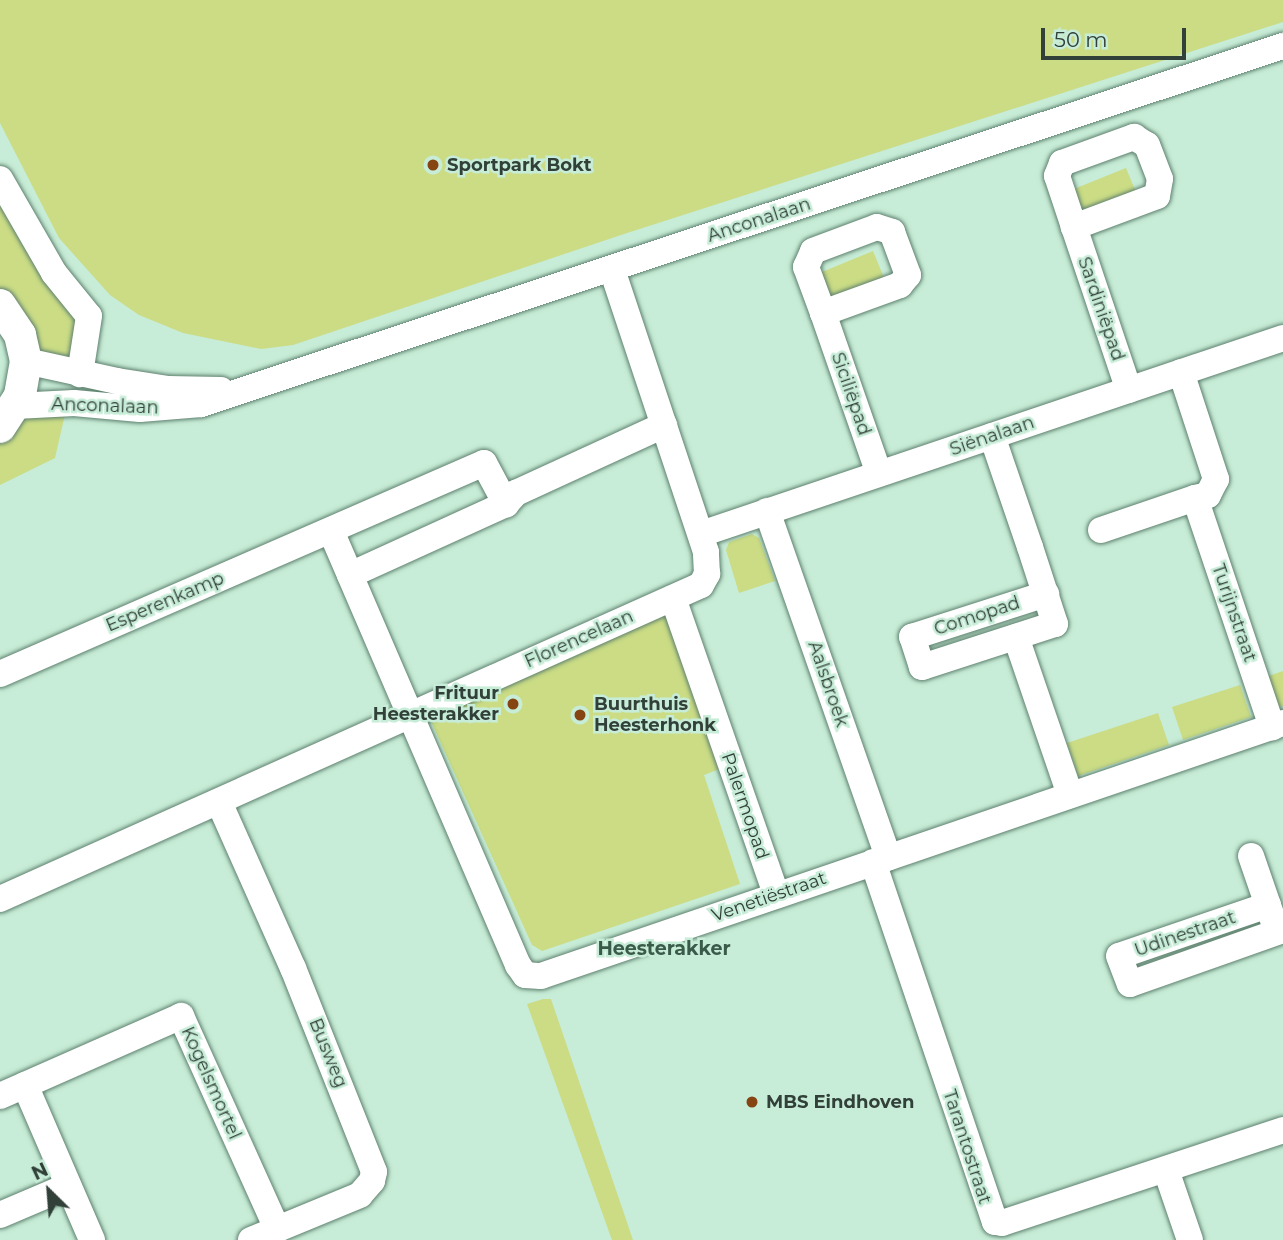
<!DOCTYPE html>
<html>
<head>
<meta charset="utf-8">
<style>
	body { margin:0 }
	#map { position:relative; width:1283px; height:1240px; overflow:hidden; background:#c7ecd7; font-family:Montserrat,sans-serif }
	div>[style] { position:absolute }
	.green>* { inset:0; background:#cbdc85 }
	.roads { filter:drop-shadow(0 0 2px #5e816e) drop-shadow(0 0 2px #5e816e) }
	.minor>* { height:26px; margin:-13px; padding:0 13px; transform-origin:13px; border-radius:13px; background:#fff }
	.major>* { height:32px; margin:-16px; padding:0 16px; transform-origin:16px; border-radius:16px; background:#fff }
	.dots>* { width:19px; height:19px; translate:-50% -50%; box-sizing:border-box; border:4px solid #c7ecd7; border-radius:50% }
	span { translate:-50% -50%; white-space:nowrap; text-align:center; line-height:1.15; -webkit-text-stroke:5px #c7ecd7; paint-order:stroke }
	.poi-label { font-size:18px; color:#314038; font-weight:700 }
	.left { translate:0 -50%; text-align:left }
	.right { translate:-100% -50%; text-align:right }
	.street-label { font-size:18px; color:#314038 }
	.neighbourhood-label { font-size:19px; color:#3a5b4a; font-weight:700 }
	.north { position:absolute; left:14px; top:1156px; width:70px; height:70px; -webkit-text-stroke:5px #c7ecd7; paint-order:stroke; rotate:335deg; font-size:19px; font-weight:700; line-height:28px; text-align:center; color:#314038 }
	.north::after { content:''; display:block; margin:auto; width:24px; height:32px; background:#314038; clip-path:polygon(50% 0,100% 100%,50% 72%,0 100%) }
	.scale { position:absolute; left:1041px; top:28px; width:145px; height:32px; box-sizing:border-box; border:4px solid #314038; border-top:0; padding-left:9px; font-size:21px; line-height:24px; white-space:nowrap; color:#314038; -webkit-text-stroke:5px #c7ecd7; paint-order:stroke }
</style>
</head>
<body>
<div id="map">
	<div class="green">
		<div style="clip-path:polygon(0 0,1283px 0,1283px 22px,624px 234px,293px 345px,261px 349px,183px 333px,139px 315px,110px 295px,59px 238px,0 123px)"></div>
		<div style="clip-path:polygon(1126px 168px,1138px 197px,1081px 220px,1069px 191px)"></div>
		<div style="clip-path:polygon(0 199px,43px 279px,76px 322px,72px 359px,39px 354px,0 293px)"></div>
		<div style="clip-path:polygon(873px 251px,886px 283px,828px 304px,817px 274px)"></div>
		<div style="clip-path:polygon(66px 410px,55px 458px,0 485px,0 440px,23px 414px)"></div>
		<div style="clip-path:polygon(752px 534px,759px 538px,775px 581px,739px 593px,726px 550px,729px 542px)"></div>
		<div style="clip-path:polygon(668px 614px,722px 768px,704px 775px,740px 884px,542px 951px,532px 945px,429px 717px)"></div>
		<div style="clip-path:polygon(1283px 671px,1283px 706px,1276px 708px,1266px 677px)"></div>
		<div style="clip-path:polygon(1240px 685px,1251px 717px,1183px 740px,1172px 707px)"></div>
		<div style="clip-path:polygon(1158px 713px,1169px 745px,1078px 776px,1067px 743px)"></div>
		<div style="clip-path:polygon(543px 999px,551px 999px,633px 1240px,612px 1240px,527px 1004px)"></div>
	</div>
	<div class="roads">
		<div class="minor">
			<div style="left:0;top:179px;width:108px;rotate:60.1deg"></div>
			<div style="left:54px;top:273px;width:55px;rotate:50.9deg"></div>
			<div style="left:89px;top:316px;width:59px;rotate:98.8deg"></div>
			<div style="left:1074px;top:227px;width:54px;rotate:-108.4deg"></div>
			<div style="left:1057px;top:176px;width:14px;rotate:-69deg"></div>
			<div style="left:1062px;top:163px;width:77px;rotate:-19.9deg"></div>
			<div style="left:1134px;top:137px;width:15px;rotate:32deg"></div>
			<div style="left:1147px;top:145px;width:36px;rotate:69deg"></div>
			<div style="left:1160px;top:179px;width:17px;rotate:100deg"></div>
			<div style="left:1157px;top:196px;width:89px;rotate:159.5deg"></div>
			<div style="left:1074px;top:227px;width:172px;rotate:71.4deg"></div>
			<div style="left:823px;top:313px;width:49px;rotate:-110.3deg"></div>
			<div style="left:806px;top:267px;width:17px;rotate:-66deg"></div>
			<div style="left:813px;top:251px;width:68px;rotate:-20.6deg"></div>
			<div style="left:877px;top:227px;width:16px;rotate:18deg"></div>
			<div style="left:892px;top:232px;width:46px;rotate:69.6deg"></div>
			<div style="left:908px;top:275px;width:13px;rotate:129deg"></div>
			<div style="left:900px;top:285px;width:82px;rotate:160deg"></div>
			<div style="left:823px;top:313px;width:170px;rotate:70.8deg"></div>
			<div style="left:26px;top:361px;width:93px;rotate:12.4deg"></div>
			<div style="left:117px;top:381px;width:52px;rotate:8.9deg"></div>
			<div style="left:168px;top:389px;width:53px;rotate:1.1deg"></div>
			<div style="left:1181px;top:372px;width:113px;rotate:71.9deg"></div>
			<div style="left:1216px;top:479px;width:18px;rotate:117deg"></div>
			<div style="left:1208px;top:495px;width:13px;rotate:167deg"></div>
			<div style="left:1195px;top:498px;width:242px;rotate:71.4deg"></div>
			<div style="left:15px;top:406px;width:59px;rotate:-2.9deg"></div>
			<div style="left:74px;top:403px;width:66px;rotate:5.2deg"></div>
			<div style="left:140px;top:409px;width:61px;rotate:-4.7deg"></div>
			<div style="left:201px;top:404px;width:1140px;rotate:-18.31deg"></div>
			<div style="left:992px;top:436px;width:117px;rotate:71.1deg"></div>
			<div style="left:1030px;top:547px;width:81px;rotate:72deg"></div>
			<div style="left:1055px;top:624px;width:140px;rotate:162.1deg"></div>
			<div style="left:922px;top:667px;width:32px;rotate:-108deg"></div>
			<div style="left:912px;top:637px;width:141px;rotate:-17.8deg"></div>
			<div style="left:767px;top:511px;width:367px;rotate:70.7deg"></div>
			<div style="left:1101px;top:530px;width:99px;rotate:-18.8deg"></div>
			<div style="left:331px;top:531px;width:473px;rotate:66.7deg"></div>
			<div style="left:518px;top:965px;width:12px;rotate:55deg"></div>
			<div style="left:525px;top:975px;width:16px;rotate:4deg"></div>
			<div style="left:541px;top:976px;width:784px;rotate:-18.83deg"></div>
			<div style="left:701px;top:534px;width:614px;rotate:-18.61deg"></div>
			<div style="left:350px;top:575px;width:171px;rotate:-24.5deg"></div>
			<div style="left:506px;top:504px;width:15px;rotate:-48deg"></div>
			<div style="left:516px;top:493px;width:163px;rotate:-24.7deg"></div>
			<div style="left:673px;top:598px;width:313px;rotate:70.8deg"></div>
			<div style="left:1016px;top:637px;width:167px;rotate:71.1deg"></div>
			<div style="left:0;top:674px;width:528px;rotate:-23.55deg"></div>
			<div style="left:484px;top:463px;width:47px;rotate:61.8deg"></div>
			<div style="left:219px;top:802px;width:182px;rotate:66deg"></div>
			<div style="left:293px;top:968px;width:219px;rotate:68.3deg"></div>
			<div style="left:374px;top:1172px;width:9px;rotate:103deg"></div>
			<div style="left:372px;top:1181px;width:18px;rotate:131deg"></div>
			<div style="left:360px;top:1195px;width:118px;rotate:157.6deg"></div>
			<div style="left:1251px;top:856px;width:68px;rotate:71deg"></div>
			<div style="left:873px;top:862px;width:380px;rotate:71.3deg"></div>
			<div style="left:995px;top:1222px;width:7px;rotate:8deg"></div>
			<div style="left:1002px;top:1223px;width:296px;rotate:-18.3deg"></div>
			<div style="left:0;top:899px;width:768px;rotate:-24.13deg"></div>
			<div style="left:701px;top:585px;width:13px;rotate:-61deg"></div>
			<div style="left:707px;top:574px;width:22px;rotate:-93deg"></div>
			<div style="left:706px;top:552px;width:298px;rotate:-108.4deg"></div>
			<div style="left:1268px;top:905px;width:157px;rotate:161.1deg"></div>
			<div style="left:1119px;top:956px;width:30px;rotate:69deg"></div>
			<div style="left:1130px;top:984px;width:157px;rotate:-19.4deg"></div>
			<div style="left:25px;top:1085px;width:169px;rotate:66.6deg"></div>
			<div style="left:0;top:1096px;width:198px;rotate:-23.8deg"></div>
			<div style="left:181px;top:1016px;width:234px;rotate:65.7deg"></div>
			<div style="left:1166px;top:1170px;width:74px;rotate:71.1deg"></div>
			<div style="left:0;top:1215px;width:74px;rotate:-23.1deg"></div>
		</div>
		<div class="major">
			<div style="left:0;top:305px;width:36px;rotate:56deg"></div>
			<div style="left:20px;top:335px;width:27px;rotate:77deg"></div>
			<div style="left:26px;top:361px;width:36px;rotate:100deg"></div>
			<div style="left:20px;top:396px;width:37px;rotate:123deg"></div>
		</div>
	</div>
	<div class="dots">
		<div style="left:433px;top:165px;background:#864413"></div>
		<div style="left:513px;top:704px;background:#864413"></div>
		<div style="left:580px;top:715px;background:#864413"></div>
		<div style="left:752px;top:1102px;background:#864413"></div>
	</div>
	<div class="poi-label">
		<span class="left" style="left:447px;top:165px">Sportpark Bokt</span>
		<span class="right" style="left:499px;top:704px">Frituur<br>Heesterakker</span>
		<span class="left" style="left:594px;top:715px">Buurthuis<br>Heesterhonk</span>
		<span class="left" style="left:766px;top:1102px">MBS Eindhoven</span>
	</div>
	<div class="street-label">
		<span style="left:759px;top:220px;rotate:-18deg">Anconalaan</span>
		<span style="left:1101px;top:309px;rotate:71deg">Sardiniëpad</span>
		<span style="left:851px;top:394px;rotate:71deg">Siciliëpad</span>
		<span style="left:105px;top:406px;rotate:2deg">Anconalaan</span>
		<span style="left:992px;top:436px;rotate:-19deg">Siënalaan</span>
		<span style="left:165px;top:602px;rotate:-23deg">Esperenkamp</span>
		<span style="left:1234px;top:613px;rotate:71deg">Turijnstraat</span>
		<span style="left:977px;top:616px;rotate:-18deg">Comopad</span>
		<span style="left:579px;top:639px;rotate:-24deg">Florencelaan</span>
		<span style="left:828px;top:684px;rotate:71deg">Aalsbroek</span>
		<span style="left:745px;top:806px;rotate:71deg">Palermopad</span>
		<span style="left:769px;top:897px;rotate:-19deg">Venetiëstraat</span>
		<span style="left:1185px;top:934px;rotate:-19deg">Udinestraat</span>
		<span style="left:328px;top:1053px;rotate:68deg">Busweg</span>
		<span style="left:211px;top:1083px;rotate:66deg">Kogelsmortel</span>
		<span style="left:967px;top:1147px;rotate:72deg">Tarantostraat</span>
	</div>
	<div class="neighbourhood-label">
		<span style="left:664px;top:949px">Heesterakker</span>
	</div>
	<div class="north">N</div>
	<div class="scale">50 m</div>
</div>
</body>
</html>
